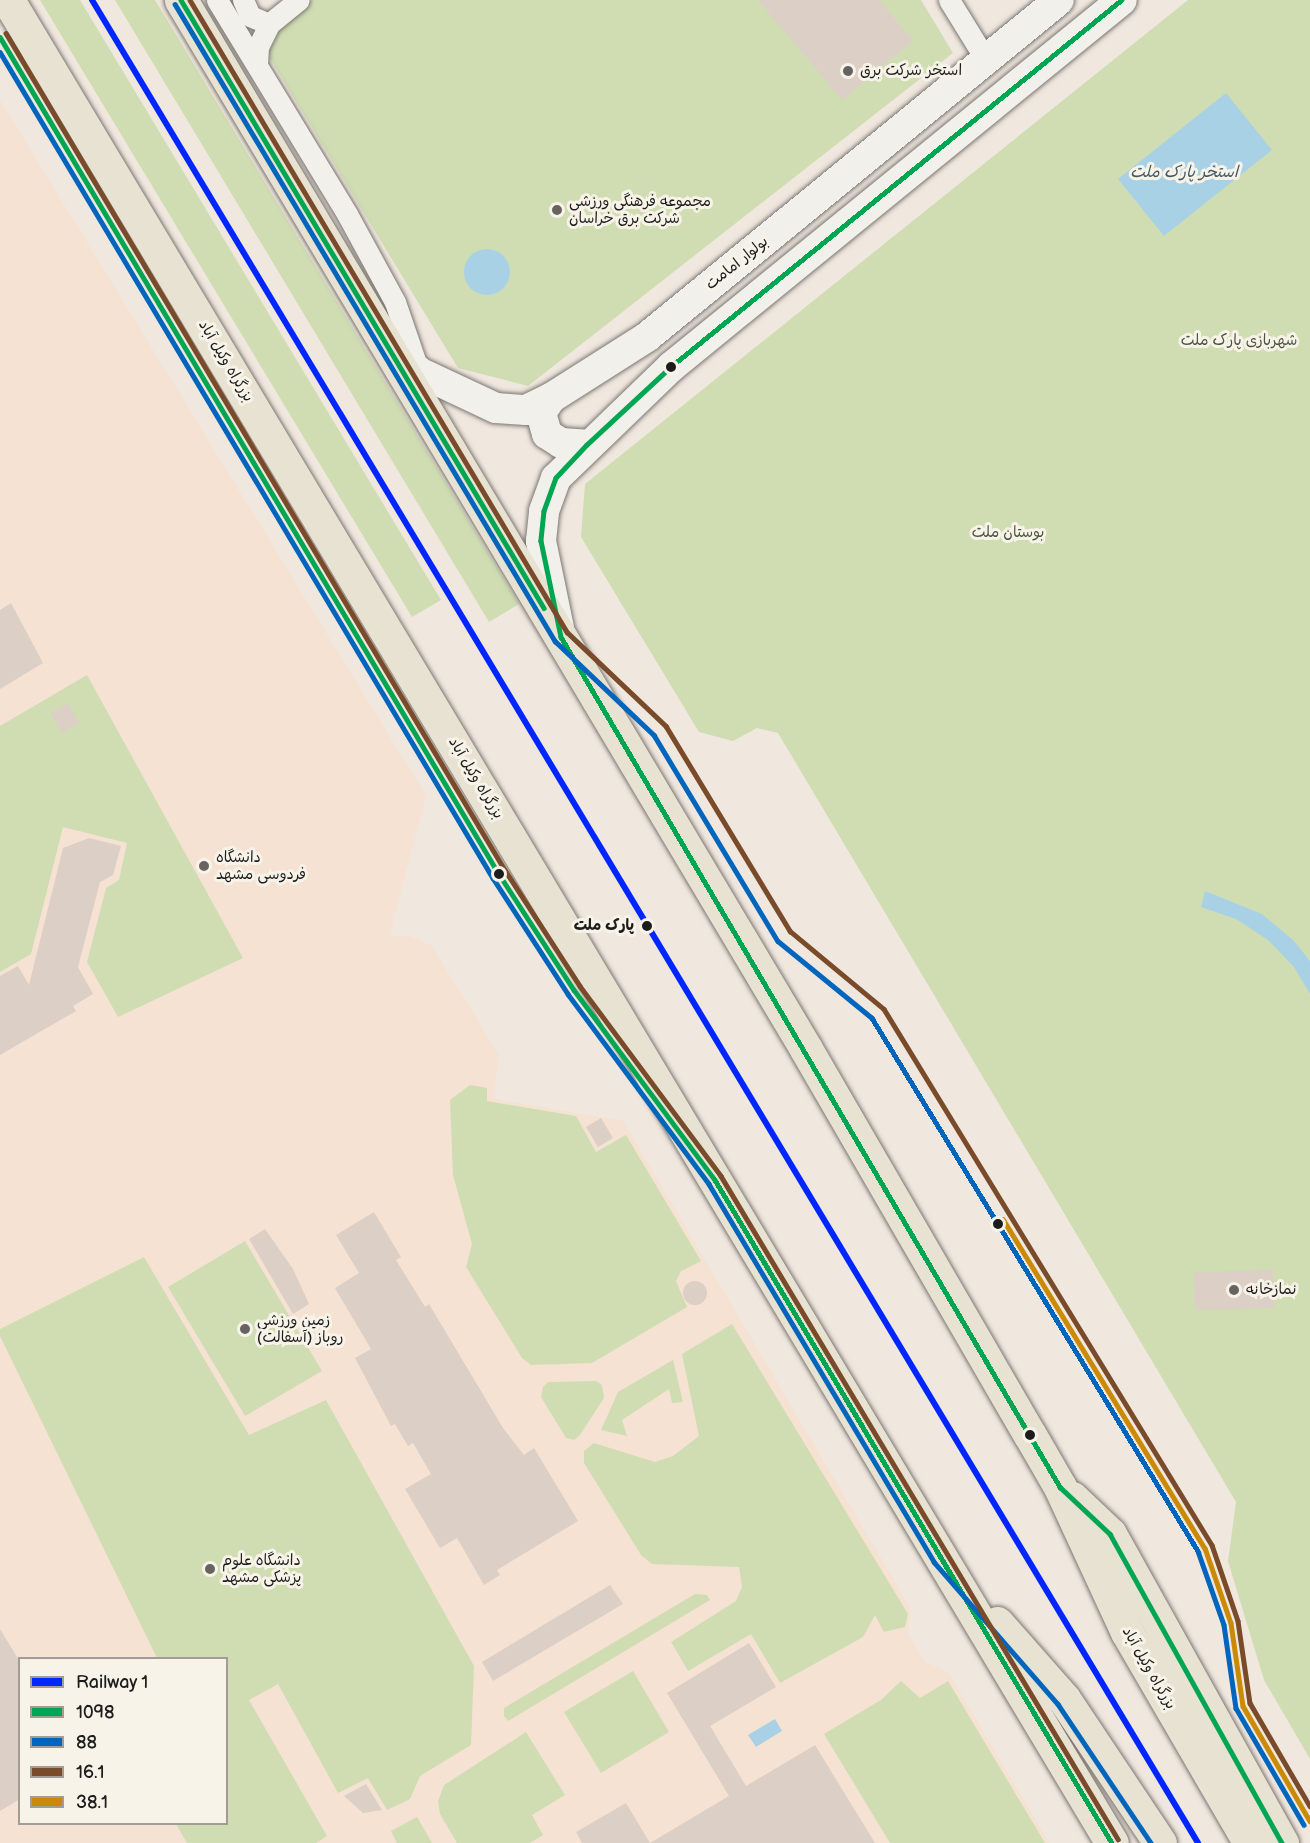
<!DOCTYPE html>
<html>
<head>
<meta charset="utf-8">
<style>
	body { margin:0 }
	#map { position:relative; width:1310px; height:1843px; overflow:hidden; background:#f0e7de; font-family:"Balsamiq Sans","Playpen Sans Arabic",sans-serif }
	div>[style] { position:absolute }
	.built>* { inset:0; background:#f5e2d3 }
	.green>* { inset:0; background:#d0ddb3 }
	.water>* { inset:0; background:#a8d1e6 }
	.round { border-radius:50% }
	.building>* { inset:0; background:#dccfc6 }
	.roads { filter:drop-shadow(0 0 2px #7b7773) drop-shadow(0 0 2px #7b7773) }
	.minor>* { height:21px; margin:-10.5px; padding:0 10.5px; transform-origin:10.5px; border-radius:10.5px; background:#f2f0eb }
	.secondary>* { height:30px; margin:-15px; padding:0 15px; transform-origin:15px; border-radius:15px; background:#f2f0eb }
	.trunk>* { height:33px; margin:-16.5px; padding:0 16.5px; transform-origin:16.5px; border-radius:16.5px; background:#e8e2d3 }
	.bus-1>* { height:4.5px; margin:-2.25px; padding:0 2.25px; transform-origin:2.25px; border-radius:2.25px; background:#00a651 }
	.bus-2>* { height:4.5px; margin:-2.25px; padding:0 2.25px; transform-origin:2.25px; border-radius:2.25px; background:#0065bd }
	.bus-3>* { height:4.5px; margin:-2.25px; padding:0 2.25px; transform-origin:2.25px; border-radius:2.25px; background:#7a4b2a }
	.bus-4>* { height:4.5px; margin:-2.25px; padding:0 2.25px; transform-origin:2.25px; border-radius:2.25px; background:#cb8a06 }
	.rail-1>* { height:6px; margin:-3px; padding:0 3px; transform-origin:3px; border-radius:3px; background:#0026ff }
	.dots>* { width:16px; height:16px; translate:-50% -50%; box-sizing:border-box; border:3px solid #f7f3e8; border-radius:50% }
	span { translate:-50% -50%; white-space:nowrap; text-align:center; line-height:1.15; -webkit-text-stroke:6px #f7f3e8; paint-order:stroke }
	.poi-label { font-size:15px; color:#1c1c1c }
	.left { translate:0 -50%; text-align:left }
	.street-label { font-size:15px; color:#1c1c1c }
	.park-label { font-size:15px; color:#4a543e }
	.stop-label { font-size:15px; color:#1c1c1c; font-weight:700 }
	.right { translate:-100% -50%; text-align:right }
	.water-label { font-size:16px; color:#425864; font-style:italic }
	.legend { position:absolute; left:18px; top:1657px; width:210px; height:168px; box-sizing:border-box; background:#f7f3e8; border:2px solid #9f9d96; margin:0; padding:8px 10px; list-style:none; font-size:18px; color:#1c1c1c }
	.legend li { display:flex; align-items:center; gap:12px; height:30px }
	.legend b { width:30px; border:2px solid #9f9d96 }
</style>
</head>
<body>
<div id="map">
	<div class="built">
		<div style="clip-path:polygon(evenodd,0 100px,426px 796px,389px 937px,407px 936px,431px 945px,499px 1055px,493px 1099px,623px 1121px,911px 1609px,908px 1634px,924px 1661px,948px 1672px,1049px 1843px,0 1843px,0 100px,20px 1658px,226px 1658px,226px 1824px,20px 1824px,20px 1658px)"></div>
	</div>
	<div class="green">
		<div style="clip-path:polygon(40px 0,80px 0,441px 600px,412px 617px)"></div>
		<div style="clip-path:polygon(115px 0,155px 0,519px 604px,489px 622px)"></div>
		<div style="clip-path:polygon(312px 0,921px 0,953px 53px,528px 386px,458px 368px,260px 42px)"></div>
		<div style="clip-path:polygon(1188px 0,1310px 0,1310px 1759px,1264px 1680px,1228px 1561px,1236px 1502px,778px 733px,757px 728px,733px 741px,699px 732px,581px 537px,585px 484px)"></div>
		<div style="clip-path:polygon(87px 675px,243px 958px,118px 1017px,87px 962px,106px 888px,119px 880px,127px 843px,63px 827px,31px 954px,0 972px,0 726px)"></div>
		<div style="clip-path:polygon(470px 1085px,487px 1088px,487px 1101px,576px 1116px,596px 1152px,626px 1135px,701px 1261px,681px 1271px,676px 1281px,687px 1307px,592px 1363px,531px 1365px,522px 1358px,466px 1267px,472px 1244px,453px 1175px,450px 1100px)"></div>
		<div style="clip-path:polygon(245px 1241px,322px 1371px,245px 1416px,168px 1287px)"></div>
		<div style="clip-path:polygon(144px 1257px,249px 1435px,326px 1400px,474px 1666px,471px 1745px,420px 1776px,410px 1799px,387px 1810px,368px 1778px,338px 1793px,278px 1684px,249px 1700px,327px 1836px,316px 1843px,187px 1843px,176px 1824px,226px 1824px,226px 1658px,157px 1658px,0 1336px,0 1329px)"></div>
		<div style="clip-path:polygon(732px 1324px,908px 1614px,905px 1627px,884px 1632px,875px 1615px,863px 1637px,780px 1683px,751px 1634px,688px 1671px,671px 1642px,736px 1601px,742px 1587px,739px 1567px,652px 1564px,641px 1555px,584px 1463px,584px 1451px,594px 1443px,655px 1462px,673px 1456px,699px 1436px,682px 1354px)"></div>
		<div style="clip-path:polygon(673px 1360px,683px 1402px,672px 1403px,669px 1389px,622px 1420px,627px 1436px,601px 1430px,618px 1392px)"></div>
		<div style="clip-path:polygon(596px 1381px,602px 1385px,604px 1398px,580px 1435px,574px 1440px,566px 1438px,541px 1397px,543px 1387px,548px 1382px)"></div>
		<div style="clip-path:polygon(695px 1594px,707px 1595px,710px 1600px,508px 1721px,504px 1716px,504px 1708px)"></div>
		<div style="clip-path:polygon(633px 1671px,669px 1732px,601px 1773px,564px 1712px)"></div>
		<div style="clip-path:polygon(901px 1681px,920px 1698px,948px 1681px,1045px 1843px,890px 1843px,824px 1734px,881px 1700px)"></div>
		<div style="clip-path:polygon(526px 1732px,565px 1795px,532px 1815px,543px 1835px,530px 1843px,457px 1843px,440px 1814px,438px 1801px,444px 1785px)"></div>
		<div style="clip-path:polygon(417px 1817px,432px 1843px,397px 1843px,391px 1831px)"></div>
	</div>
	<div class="water">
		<div style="clip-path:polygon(1226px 93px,1272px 150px,1164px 236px,1118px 179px)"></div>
		<div class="round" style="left:464px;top:249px;width:46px;height:46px"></div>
		<div style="clip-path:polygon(1205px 891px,1262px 914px,1294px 941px,1310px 961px,1310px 994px,1294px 967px,1268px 940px,1236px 919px,1201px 907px)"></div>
		<div style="clip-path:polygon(775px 1719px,782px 1731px,756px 1747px,748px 1735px)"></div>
	</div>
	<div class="building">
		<div style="clip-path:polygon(758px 0,879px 0,913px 41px,842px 100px)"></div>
		<div style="clip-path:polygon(11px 603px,43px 663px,0 689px,0 610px)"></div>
		<div style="clip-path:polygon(68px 703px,79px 723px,62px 733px,50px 713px)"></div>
		<div style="clip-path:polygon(89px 838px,121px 846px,113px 875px,100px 882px,78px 967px,93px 994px,73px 1006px,76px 1011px,0 1055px,0 976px,18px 966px,29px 985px,63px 848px)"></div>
		<div style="clip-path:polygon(601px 1118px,613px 1138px,598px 1147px,586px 1127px)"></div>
		<div style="clip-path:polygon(374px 1212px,401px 1257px,396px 1260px,425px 1307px,429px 1304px,503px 1428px,524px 1455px,534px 1448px,578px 1521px,497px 1570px,500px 1575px,484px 1585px,457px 1538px,440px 1548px,405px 1489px,431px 1474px,413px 1443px,408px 1446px,395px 1424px,391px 1426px,355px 1358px,371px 1349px,335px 1288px,359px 1273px,336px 1235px)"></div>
		<div style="clip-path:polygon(265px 1229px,293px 1269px,309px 1304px,293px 1314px,249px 1239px)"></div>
		<div style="clip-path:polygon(1273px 1270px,1274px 1308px,1195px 1310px,1194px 1272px)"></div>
		<div class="round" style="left:683px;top:1281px;width:24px;height:24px"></div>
		<div style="clip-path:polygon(610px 1585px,623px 1604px,493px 1681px,482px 1662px)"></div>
		<div style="clip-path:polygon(0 1629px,20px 1662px,20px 1799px,0 1811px)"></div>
		<div style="clip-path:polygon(749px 1643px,776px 1687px,710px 1726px,746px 1786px,815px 1745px,875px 1843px,582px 1843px,576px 1832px,626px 1803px,650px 1843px,729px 1796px,667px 1693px)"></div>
		<div style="clip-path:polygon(366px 1784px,382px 1810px,363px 1813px,344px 1796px)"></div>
	</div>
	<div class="roads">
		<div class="minor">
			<div style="left:217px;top:0;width:250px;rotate:58.7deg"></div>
			<div style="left:347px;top:214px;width:100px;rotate:61.4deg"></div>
			<div style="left:395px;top:302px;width:74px;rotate:71.1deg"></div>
			<div style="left:243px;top:0;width:17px;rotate:66deg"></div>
			<div style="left:250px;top:16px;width:21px;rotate:23deg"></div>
			<div style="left:949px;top:0;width:70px;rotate:58.3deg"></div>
			<div style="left:257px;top:65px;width:18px;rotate:-87deg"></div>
			<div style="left:258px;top:47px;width:25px;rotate:-64deg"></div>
			<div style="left:269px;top:24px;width:38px;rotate:-39deg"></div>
		</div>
		<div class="secondary">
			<div style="left:392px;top:349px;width:35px;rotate:40deg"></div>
			<div style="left:419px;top:372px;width:85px;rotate:25.1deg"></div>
			<div style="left:496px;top:408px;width:30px;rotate:4deg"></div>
			<div style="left:526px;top:410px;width:28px;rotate:-26deg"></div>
			<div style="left:551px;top:398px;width:114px;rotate:-32.4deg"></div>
			<div style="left:647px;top:337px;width:532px;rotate:-39.28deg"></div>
			<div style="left:551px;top:398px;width:18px;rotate:124deg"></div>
			<div style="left:541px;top:413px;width:22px;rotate:74deg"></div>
			<div style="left:547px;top:434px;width:17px;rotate:33deg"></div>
			<div style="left:561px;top:443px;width:26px;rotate:4deg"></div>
			<div style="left:559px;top:628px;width:89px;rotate:-101.7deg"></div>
			<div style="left:541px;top:541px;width:30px;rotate:-84deg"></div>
			<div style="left:544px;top:511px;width:35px;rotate:-70deg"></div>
			<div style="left:556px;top:478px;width:160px;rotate:-44deg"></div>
			<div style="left:671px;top:367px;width:581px;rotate:-39.14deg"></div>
		</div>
		<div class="trunk">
			<div style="left:8px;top:0;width:2148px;rotate:59.08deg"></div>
			<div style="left:181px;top:0;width:1221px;rotate:59.21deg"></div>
			<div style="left:806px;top:1049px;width:446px;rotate:59.9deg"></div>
			<div style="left:1030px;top:1435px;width:60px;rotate:60deg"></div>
			<div style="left:1060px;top:1487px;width:160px;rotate:65.2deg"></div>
			<div style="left:1127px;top:1632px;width:244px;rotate:59.8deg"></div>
			<div style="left:1072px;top:1498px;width:52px;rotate:43.5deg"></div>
			<div style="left:1110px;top:1534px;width:354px;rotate:60.9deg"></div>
			<div style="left:997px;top:1623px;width:101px;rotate:48.6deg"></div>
			<div style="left:1064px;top:1699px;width:173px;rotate:56.3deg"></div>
		</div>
	</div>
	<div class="bus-1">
		<div style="left:181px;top:0;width:708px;rotate:59.16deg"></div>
		<div style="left:1122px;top:0;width:581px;rotate:140.86deg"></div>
		<div style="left:671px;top:367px;width:115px;rotate:137.1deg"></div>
		<div style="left:587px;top:445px;width:45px;rotate:133.2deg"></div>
		<div style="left:556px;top:478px;width:35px;rotate:110deg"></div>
		<div style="left:544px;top:511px;width:30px;rotate:96deg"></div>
		<div style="left:541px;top:541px;width:98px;rotate:78.2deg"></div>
		<div style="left:561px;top:637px;width:986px;rotate:59.58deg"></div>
		<div style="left:1060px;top:1487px;width:69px;rotate:43.2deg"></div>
		<div style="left:1110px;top:1534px;width:354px;rotate:60.9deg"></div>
		<div style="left:0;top:37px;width:974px;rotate:59.2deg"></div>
		<div style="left:499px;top:874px;width:138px;rotate:57.1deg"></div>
		<div style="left:574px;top:990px;width:237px;rotate:53.4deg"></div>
		<div style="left:715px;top:1180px;width:773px;rotate:59.09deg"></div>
	</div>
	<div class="bus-2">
		<div style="left:175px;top:4px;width:742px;rotate:59.18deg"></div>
		<div style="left:555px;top:641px;width:137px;rotate:43.5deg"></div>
		<div style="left:654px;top:735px;width:240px;rotate:59deg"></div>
		<div style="left:778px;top:941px;width:122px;rotate:39.3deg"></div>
		<div style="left:872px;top:1018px;width:625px;rotate:58.55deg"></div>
		<div style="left:1198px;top:1551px;width:78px;rotate:70.6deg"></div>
		<div style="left:1224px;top:1625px;width:84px;rotate:81.8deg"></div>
		<div style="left:1236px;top:1708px;width:135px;rotate:59.8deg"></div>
		<div style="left:0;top:52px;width:962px;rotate:59.17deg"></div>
		<div style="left:493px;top:878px;width:138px;rotate:57.1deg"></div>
		<div style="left:568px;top:994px;width:237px;rotate:53.4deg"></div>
		<div style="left:709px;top:1184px;width:440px;rotate:59.2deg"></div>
		<div style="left:934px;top:1562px;width:189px;rotate:48.9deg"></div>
		<div style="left:1058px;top:1704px;width:167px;rotate:56.2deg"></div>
	</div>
	<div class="bus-3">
		<div style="left:190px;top:0;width:736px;rotate:59.18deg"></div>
		<div style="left:567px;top:632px;width:137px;rotate:43.5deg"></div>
		<div style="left:666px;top:726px;width:240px;rotate:58.8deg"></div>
		<div style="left:790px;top:931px;width:122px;rotate:39.7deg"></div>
		<div style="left:884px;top:1009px;width:628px;rotate:58.54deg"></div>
		<div style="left:1212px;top:1545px;width:80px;rotate:71.1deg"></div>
		<div style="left:1238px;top:1621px;width:83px;rotate:81.7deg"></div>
		<div style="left:1250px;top:1703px;width:119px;rotate:59.8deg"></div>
		<div style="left:6px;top:33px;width:974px;rotate:59.2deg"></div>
		<div style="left:505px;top:870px;width:138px;rotate:57.1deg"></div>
		<div style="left:580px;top:986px;width:237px;rotate:53.4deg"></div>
		<div style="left:721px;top:1176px;width:773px;rotate:59.09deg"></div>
	</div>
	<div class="bus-4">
		<div style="left:1003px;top:1219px;width:386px;rotate:58.5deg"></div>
		<div style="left:1205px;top:1548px;width:79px;rotate:70.9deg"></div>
		<div style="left:1231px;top:1623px;width:84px;rotate:81.8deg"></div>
		<div style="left:1243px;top:1706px;width:133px;rotate:59.8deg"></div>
	</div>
	<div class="rail-1">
		<div style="left:92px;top:0;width:2149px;rotate:59.03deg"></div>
	</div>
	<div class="dots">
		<div style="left:848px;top:71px;background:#666360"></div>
		<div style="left:557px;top:210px;background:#666360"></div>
		<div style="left:671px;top:367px;background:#1c1c1c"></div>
		<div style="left:204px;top:866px;background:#666360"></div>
		<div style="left:499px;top:874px;background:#1c1c1c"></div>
		<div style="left:647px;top:926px;background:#1c1c1c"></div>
		<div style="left:998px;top:1224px;background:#1c1c1c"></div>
		<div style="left:1234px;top:1290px;background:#666360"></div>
		<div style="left:245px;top:1329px;background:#666360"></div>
		<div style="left:1030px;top:1435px;background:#1c1c1c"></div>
		<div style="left:210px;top:1569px;background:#666360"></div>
	</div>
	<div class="poi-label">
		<span class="left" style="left:860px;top:71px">استخر شرکت برق</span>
		<span class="left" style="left:569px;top:210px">مجموعه فرهنگی ورزشی<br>شرکت برق خراسان</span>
		<span class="left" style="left:216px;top:866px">دانشگاه<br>فردوسی مشهد</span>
		<span class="left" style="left:1246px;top:1290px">نمازخانه</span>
		<span class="left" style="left:257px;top:1329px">زمین ورزشی<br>روباز (آسفالت)</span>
		<span class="left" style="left:222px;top:1569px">دانشگاه علوم<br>پزشکی مشهد</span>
	</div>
	<div class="street-label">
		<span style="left:737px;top:263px;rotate:-39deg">بولوار امامت</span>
		<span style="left:226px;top:361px;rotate:59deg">بزرگراه وکیل آباد</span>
		<span style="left:476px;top:778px;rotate:59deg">بزرگراه وکیل آباد</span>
		<span style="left:1149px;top:1668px;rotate:60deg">بزرگراه وکیل آباد</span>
	</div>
	<div class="park-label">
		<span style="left:1239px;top:341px">شهربازی پارک ملت</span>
		<span style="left:1008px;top:533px">بوستان ملت</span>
	</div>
	<div class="stop-label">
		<span class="right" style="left:634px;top:926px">پارک ملت</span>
	</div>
	<div class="water-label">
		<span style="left:1184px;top:173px">استخر پارک ملت</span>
	</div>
	<ul class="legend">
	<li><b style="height:8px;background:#0026ff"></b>Railway 1</li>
	<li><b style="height:8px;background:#00a651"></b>1098</li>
	<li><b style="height:8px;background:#0065bd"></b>88</li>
	<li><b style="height:8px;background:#7a4b2a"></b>16.1</li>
	<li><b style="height:8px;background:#cb8a06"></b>38.1</li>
	</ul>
</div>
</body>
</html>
